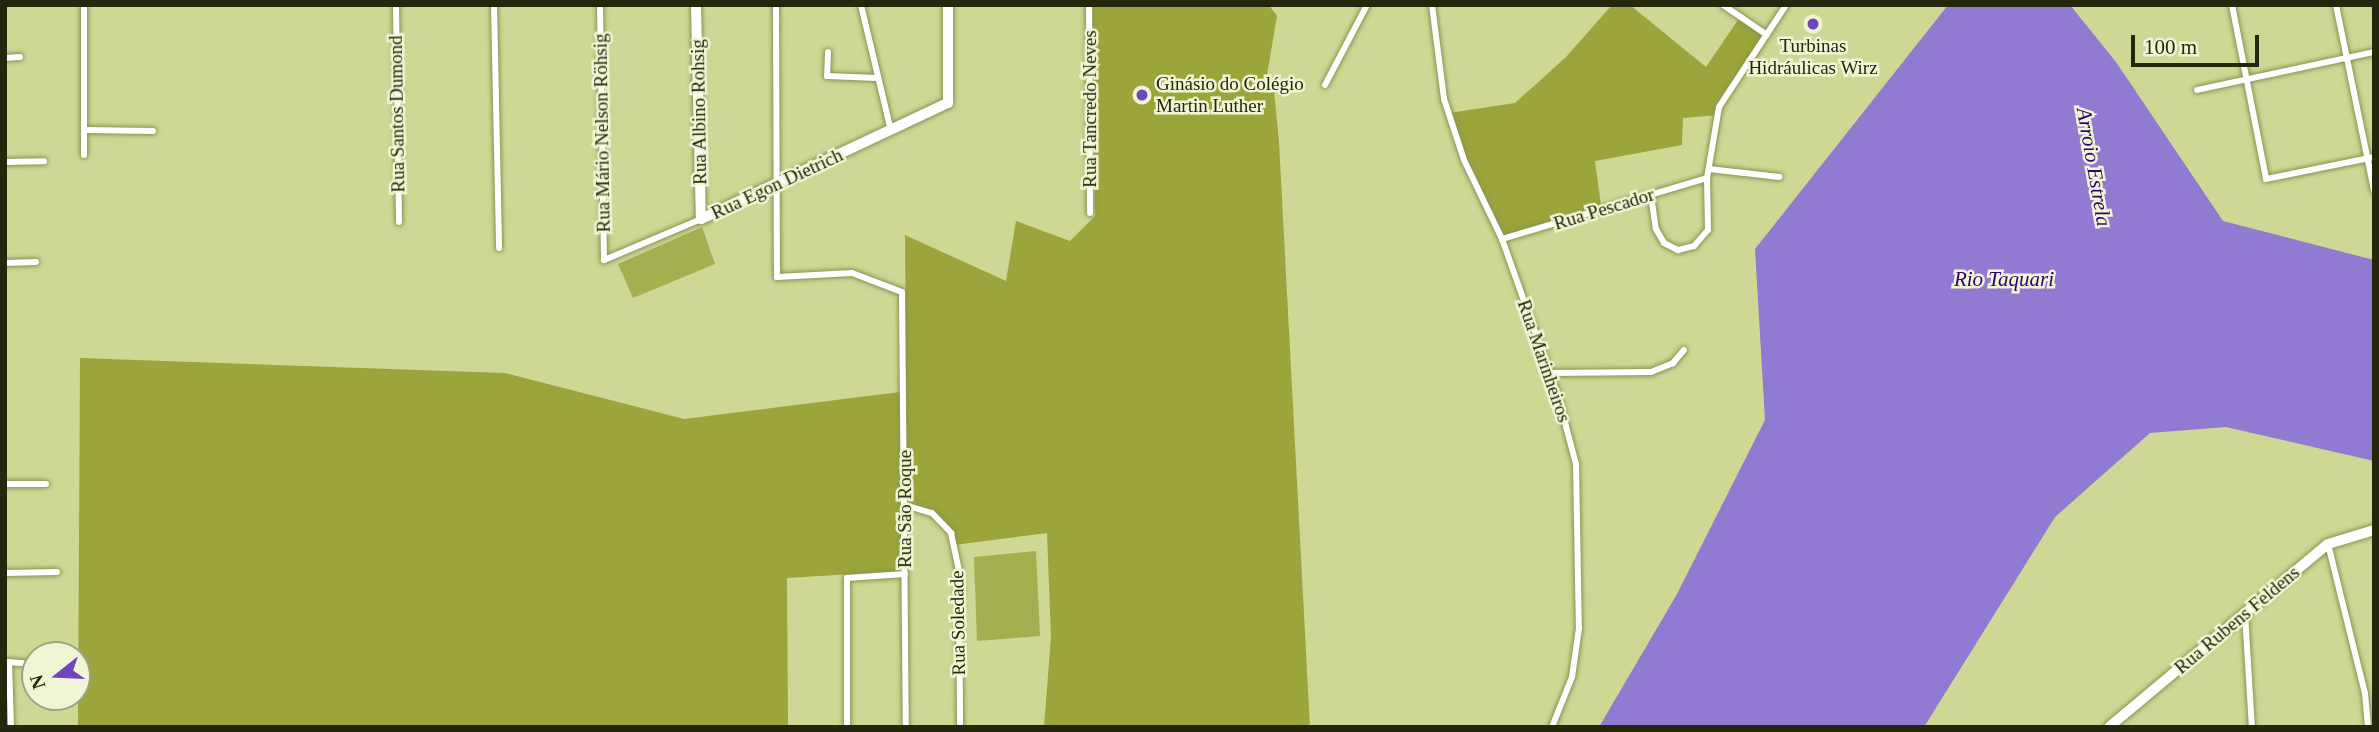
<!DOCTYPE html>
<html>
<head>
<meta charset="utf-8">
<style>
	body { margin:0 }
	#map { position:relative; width:2379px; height:732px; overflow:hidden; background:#ced794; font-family:Georgia,serif }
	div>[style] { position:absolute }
	.green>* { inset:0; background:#a5af50 }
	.forest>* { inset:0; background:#9ba53b }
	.water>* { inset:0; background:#917ad1 }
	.roads { filter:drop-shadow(0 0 2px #8b9352) drop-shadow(0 0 2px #8b9352) }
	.street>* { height:6px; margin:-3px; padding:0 3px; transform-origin:3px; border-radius:3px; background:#fff }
	.secondary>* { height:10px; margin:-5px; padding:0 5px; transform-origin:5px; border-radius:5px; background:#fff }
	.dots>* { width:19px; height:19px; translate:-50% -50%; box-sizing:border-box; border:4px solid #f0f5d4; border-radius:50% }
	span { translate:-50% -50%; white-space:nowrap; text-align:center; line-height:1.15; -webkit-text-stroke:5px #f0f5d4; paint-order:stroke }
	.poi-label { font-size:19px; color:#24270c }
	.left { translate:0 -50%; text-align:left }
	.street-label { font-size:19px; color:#24270c }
	.water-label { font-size:21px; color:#33006d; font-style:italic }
	.frame { position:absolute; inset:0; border:7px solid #24270c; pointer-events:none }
	.north { position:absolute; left:21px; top:641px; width:70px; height:70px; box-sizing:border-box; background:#f0f5d4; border:2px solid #9ea384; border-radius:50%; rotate:252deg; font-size:19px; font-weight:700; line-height:28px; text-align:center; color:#24270c }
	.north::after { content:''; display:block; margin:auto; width:24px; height:32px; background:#6e46bf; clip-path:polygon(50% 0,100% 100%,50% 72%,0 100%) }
	.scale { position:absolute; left:2131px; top:35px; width:128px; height:32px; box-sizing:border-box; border:4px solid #24270c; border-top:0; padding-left:9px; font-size:21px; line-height:24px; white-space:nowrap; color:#24270c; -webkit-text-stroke:5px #f0f5d4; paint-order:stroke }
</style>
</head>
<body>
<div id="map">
	<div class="green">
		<div style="clip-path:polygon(702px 227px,715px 264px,633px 298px,618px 264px)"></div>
		<div style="clip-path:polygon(1036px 551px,1040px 636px,977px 641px,974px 557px)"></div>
	</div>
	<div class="forest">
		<div style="clip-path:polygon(1093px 5px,1269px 5px,1277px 16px,1266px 81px,1274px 90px,1279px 142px,1310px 727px,1044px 727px,1051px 637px,1047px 533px,954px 545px,952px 534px,933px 514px,907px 506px,905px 235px,1006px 281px,1016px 221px,1070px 241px,1095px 216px)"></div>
		<div style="clip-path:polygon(1612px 5px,1630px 5px,1706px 67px,1740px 17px,1767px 35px,1718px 115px,1683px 118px,1682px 145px,1595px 161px,1601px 205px,1502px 239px,1464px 160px,1449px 113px,1515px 103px,1566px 57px)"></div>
		<div style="clip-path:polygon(80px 358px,505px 373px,684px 419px,900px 392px,902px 571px,787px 578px,788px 727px,78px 727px)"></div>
	</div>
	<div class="water">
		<div style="clip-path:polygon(1948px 5px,2070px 5px,2116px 62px,2223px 221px,2374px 260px,2374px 461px,2226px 427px,2150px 433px,2055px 517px,1924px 727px,1599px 727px,1677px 594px,1765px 420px,1755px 249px)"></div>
	</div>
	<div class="roads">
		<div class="street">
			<div style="left:84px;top:5px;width:150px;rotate:90deg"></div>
			<div style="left:396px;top:5px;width:217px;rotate:89.2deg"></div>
			<div style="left:494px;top:5px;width:243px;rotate:88.8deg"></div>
			<div style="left:600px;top:5px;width:255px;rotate:89.1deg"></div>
			<div style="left:604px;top:260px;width:105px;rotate:-22.9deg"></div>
			<div style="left:776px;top:5px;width:272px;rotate:89.8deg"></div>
			<div style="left:777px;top:277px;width:75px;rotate:-3.1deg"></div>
			<div style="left:852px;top:273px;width:53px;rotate:20.8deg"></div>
			<div style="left:902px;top:292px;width:435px;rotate:89.5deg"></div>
			<div style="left:861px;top:5px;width:130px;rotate:76.6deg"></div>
			<div style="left:1089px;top:5px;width:208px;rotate:89.7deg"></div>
			<div style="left:1432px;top:5px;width:95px;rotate:82.7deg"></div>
			<div style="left:1444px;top:99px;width:64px;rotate:71.8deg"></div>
			<div style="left:1464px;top:160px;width:88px;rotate:64.3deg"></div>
			<div style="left:1502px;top:239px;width:167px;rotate:70.4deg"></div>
			<div style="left:1558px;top:396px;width:70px;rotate:75.2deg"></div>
			<div style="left:1576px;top:464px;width:164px;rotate:89deg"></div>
			<div style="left:1579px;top:628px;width:49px;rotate:98.1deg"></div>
			<div style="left:1572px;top:677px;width:54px;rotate:111.8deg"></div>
			<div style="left:1723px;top:5px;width:53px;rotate:34.3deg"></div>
			<div style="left:2232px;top:5px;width:177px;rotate:78.9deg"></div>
			<div style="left:2266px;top:179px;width:110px;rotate:-11.5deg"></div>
			<div style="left:2336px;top:5px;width:189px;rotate:78.4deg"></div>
			<div style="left:828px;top:52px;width:24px;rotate:92deg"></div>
			<div style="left:827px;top:76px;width:50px;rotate:2.3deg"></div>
			<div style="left:5px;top:58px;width:15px;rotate:-4deg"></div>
			<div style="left:1325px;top:85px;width:90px;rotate:-62.3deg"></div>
			<div style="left:2197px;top:90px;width:181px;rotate:-12.1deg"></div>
			<div style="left:85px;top:130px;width:68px;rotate:0.8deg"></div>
			<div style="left:5px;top:162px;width:39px;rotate:-1deg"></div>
			<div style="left:1709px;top:169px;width:71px;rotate:6.4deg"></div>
			<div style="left:1651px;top:195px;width:34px;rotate:82deg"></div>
			<div style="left:1656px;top:229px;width:16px;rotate:60deg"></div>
			<div style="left:1664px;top:243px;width:16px;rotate:27deg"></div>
			<div style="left:1678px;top:250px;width:16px;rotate:-14deg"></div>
			<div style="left:1694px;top:246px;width:21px;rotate:-49deg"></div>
			<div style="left:1708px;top:230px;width:52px;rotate:-91.1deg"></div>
			<div style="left:1707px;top:178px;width:72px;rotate:-80.4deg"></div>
			<div style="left:1719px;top:107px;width:122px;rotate:-56.7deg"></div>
			<div style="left:1502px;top:239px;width:214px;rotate:-16.6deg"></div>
			<div style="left:5px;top:263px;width:31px;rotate:-2deg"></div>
			<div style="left:1549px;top:373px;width:102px;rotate:-0.6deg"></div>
			<div style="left:1651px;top:372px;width:24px;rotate:-22deg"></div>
			<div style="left:1673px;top:363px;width:17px;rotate:-50deg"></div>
			<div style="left:5px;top:484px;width:41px"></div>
			<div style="left:905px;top:505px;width:28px;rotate:17deg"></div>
			<div style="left:932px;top:513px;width:28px;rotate:46deg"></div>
			<div style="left:951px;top:533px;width:40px;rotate:78deg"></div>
			<div style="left:959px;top:572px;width:155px;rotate:89.6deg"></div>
			<div style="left:2328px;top:544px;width:154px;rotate:76.1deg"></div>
			<div style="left:2365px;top:693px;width:34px;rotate:85deg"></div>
			<div style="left:5px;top:573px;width:52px;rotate:-1.1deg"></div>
			<div style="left:2245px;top:614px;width:113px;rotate:86.5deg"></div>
			<div style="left:7px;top:662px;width:28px;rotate:4deg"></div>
			<div style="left:9px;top:662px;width:65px;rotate:88.2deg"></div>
			<div style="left:847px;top:727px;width:149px;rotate:-90deg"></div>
			<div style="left:847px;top:578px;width:58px;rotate:-3.9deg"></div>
		</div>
		<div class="secondary">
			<div style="left:696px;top:5px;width:214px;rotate:88.7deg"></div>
			<div style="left:701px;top:219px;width:273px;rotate:-25.2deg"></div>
			<div style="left:948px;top:103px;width:98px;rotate:-90deg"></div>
			<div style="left:2109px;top:727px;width:285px;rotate:-39.9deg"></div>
			<div style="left:2328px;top:544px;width:48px;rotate:-16.9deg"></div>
		</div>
	</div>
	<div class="dots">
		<div style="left:1813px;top:24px;background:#6e46bf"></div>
		<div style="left:1142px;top:95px;background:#6e46bf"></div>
	</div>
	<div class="poi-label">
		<span style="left:1813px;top:57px">Turbinas<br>Hidráulicas Wirz</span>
		<span class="left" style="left:1156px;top:95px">Ginásio do Colégio<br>Martin Luther</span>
	</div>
	<div class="street-label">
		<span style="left:1090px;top:109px;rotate:-90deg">Rua Tancredo Neves</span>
		<span style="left:699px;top:112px;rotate:-91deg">Rua Albino Rohsig</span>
		<span style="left:397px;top:114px;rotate:-91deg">Rua Santos Dumond</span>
		<span style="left:602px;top:133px;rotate:-91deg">Rua Mário Nelson Röhsig</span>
		<span style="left:777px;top:184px;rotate:-25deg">Rua Egon Dietrich</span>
		<span style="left:1604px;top:209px;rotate:-17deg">Rua Pescador</span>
		<span style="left:1544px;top:361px;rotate:71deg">Rua Marinheiros</span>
		<span style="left:905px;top:509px;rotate:-90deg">Rua São Roque</span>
		<span style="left:2237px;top:620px;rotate:-40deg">Rua Rubens Feldens</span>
		<span style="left:958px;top:623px;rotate:-91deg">Rua Soledade</span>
	</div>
	<div class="water-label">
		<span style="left:2094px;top:167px;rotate:80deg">Arroio Estrela</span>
		<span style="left:2004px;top:279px">Rio Taquari</span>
	</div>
	<div class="frame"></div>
	<div class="north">N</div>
	<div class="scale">100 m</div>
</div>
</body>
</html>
